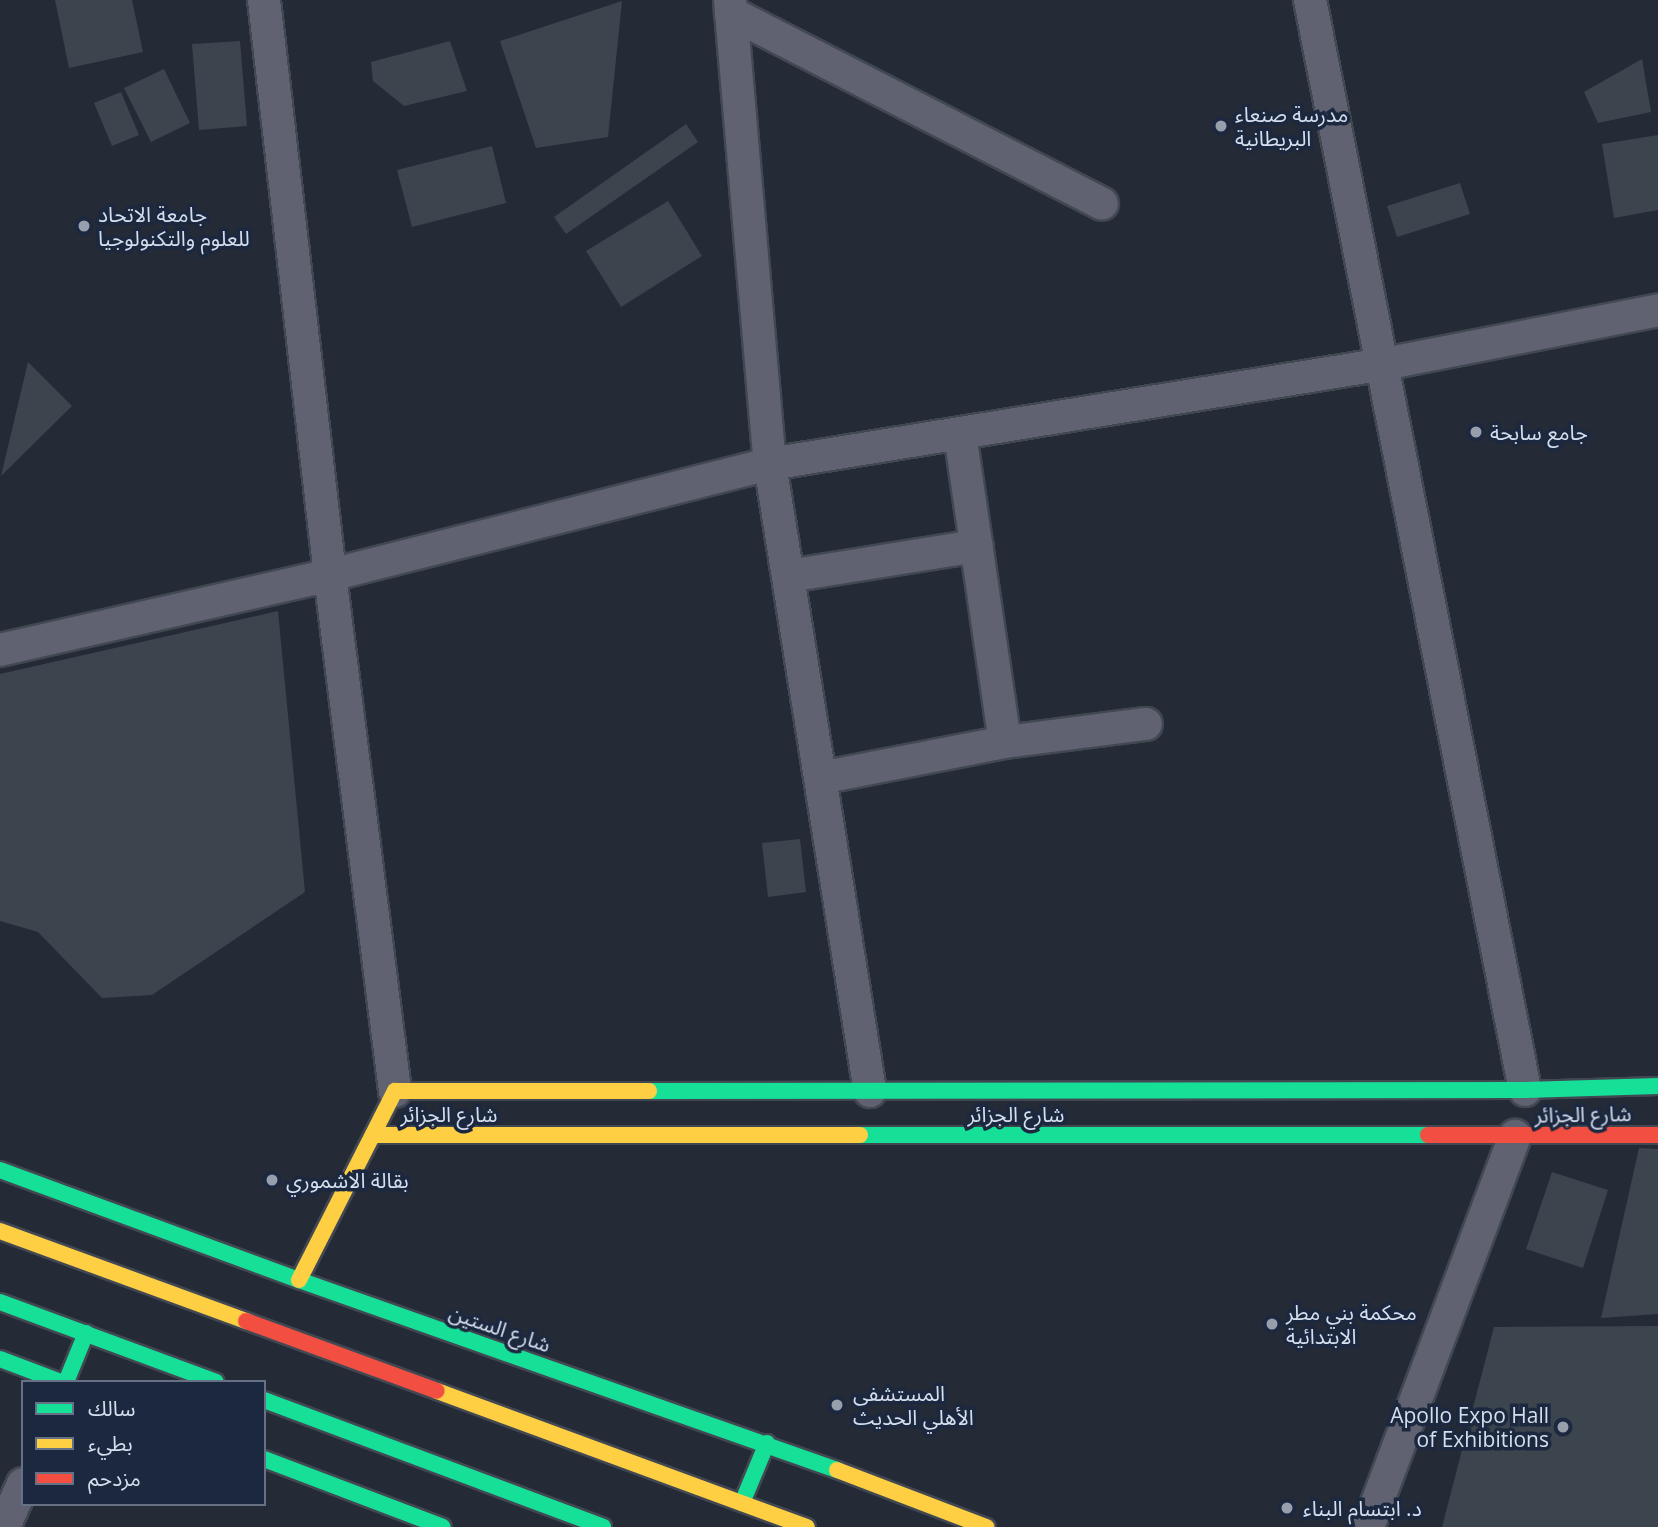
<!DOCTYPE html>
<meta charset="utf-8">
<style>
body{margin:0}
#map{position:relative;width:1658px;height:1527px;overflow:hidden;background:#242b37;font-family:"Open Sans","Noto Sans Arabic",sans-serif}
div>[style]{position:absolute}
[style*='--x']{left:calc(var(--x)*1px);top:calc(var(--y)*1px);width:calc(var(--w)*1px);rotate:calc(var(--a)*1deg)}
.building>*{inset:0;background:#3c444e}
.roads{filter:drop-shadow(2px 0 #424852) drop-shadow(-2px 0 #424852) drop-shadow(0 2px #424852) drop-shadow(0 -2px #424852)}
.street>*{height:32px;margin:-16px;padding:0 16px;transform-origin:16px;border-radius:16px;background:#606272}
.fast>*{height:16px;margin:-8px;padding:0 8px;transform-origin:8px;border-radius:8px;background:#16e098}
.slow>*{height:16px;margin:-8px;padding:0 8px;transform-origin:8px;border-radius:8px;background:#ffcf43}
.jam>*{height:16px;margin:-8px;padding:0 8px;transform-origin:8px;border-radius:8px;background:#f24e42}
.dots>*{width:19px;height:19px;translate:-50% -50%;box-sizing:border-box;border:4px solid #1c283f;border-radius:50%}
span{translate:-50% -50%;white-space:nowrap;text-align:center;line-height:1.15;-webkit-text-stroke:7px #1c283f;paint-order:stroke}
.poi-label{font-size:21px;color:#d5deed}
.left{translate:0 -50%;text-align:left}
.right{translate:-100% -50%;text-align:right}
.street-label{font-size:21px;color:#d5deed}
.legend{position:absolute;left:21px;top:1380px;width:245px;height:126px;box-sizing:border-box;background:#1c283f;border:2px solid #667185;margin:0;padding:9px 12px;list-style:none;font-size:21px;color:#d5deed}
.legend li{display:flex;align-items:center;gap:14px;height:35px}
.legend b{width:35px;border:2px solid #667185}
</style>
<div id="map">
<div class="building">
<i style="clip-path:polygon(55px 0,132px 0,143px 52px,69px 68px)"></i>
<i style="clip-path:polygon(622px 1px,608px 137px,536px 148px,500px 41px)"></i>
<i style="clip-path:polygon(240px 41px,247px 126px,199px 130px,192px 44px)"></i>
<i style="clip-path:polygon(450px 41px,467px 91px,404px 106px,373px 81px,371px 62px)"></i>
<i style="clip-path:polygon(1642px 59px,1651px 112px,1598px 123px,1584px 92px)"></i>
<i style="clip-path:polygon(164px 69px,190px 123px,151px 142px,124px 88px)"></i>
<i style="clip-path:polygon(121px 92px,139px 135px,112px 146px,94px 103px)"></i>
<i style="clip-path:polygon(686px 124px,698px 142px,566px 234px,554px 217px)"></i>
<i style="clip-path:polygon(1658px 135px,1658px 210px,1614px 218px,1602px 144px)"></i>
<i style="clip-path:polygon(492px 146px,506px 203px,412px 227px,397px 170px)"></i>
<i style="clip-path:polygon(1460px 183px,1470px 214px,1397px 237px,1387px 206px)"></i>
<i style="clip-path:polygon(668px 201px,702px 256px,621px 307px,586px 251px)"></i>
<i style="clip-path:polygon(28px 362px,72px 406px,1px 476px)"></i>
<i style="clip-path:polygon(278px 611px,305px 892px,152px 995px,102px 998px,38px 932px,0 921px,0 674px)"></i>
<i style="clip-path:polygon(800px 839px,806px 892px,768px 897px,762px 843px)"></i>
<i style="clip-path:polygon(1639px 1148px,1658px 1149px,1658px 1314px,1601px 1318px)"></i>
<i style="clip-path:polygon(1552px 1172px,1608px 1190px,1583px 1268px,1526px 1249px)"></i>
<i style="clip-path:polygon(1658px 1326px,1658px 1527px,1442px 1527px,1494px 1327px)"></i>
</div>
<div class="roads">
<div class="street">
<i style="--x:264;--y:0;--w:579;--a:83.45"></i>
<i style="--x:330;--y:575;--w:520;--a:82.82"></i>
<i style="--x:730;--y:0;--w:466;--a:85.1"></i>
<i style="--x:770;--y:464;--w:635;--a:80.94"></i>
<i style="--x:1310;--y:0;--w:1111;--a:78.84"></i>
<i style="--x:731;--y:13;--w:417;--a:27.2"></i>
<i style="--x:960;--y:434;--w:311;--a:81.7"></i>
<i style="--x:789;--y:576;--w:190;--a:-9.1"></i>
<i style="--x:0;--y:650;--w:338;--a:-12.8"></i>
<i style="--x:330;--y:575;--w:454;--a:-14.2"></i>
<i style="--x:770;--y:464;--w:622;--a:-9.25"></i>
<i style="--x:1384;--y:364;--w:279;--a:-11.1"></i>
<i style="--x:820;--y:778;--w:188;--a:-11"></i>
<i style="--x:1005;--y:742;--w:142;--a:-7.3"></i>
<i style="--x:4;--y:1527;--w:47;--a:-66.2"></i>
<i style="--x:1368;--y:1527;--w:418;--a:-69.4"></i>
</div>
<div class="fast">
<i style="--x:649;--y:1091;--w:876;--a:-0.07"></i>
<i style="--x:1525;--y:1090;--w:133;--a:-1.7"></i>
<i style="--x:860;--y:1135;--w:568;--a:0"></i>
<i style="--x:0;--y:1170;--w:319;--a:20.2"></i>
<i style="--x:299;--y:1280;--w:571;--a:19.45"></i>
<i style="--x:0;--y:1302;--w:230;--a:20.3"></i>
<i style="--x:0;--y:1359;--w:65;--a:20.7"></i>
<i style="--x:66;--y:1382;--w:53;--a:-67.8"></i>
<i style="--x:264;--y:1400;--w:362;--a:20.5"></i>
<i style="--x:264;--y:1459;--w:191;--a:20.8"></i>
<i style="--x:742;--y:1503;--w:65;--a:-67.4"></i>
</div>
<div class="slow">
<i style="--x:375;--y:1135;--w:485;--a:0"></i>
<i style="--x:0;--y:1231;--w:262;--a:20.1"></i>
<i style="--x:299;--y:1280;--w:212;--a:-63.1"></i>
<i style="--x:395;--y:1091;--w:254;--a:0"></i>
<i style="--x:437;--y:1391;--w:394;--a:20.2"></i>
<i style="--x:837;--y:1470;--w:160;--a:20.9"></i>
</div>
<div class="jam">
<i style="--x:1428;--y:1135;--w:230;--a:0"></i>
<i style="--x:246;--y:1321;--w:203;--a:20.1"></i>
</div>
</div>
<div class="dots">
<i style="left:1221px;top:126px;background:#979fad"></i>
<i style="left:84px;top:226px;background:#979fad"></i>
<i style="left:1476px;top:432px;background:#979fad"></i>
<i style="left:272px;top:1180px;background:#979fad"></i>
<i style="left:1272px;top:1324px;background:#979fad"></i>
<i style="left:837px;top:1405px;background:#979fad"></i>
<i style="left:1563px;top:1427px;background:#979fad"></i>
<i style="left:1287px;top:1508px;background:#979fad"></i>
</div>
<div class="poi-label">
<span class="left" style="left:1235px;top:126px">مدرسة صنعاء<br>البريطانية</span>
<span class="left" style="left:98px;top:226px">جامعة الاتحاد<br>للعلوم والتكنولوجيا</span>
<span class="left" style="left:1490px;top:432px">جامع سابحة</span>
<span class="left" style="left:286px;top:1180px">بقالة الاشموري</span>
<span class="left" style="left:1286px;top:1324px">محكمة بني مطر<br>الابتدائية</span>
<span class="left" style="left:853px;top:1405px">المستشفى<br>الأهلي الحديث</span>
<span class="right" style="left:1549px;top:1427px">Apollo Expo Hall<br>of Exhibitions</span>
<span class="left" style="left:1303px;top:1508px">د. ابتسام البناء</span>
</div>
<div class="street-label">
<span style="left:449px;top:1114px">شارع الجزائر</span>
<span style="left:1016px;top:1114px">شارع الجزائر</span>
<span style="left:1583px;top:1114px;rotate:-1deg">شارع الجزائر</span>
<span style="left:500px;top:1328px;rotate:19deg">شارع الستين</span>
</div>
<ul class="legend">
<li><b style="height:9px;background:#16e098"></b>سالك</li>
<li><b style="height:9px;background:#ffcf43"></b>بطيء</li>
<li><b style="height:9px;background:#f24e42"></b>مزدحم</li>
</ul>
</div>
